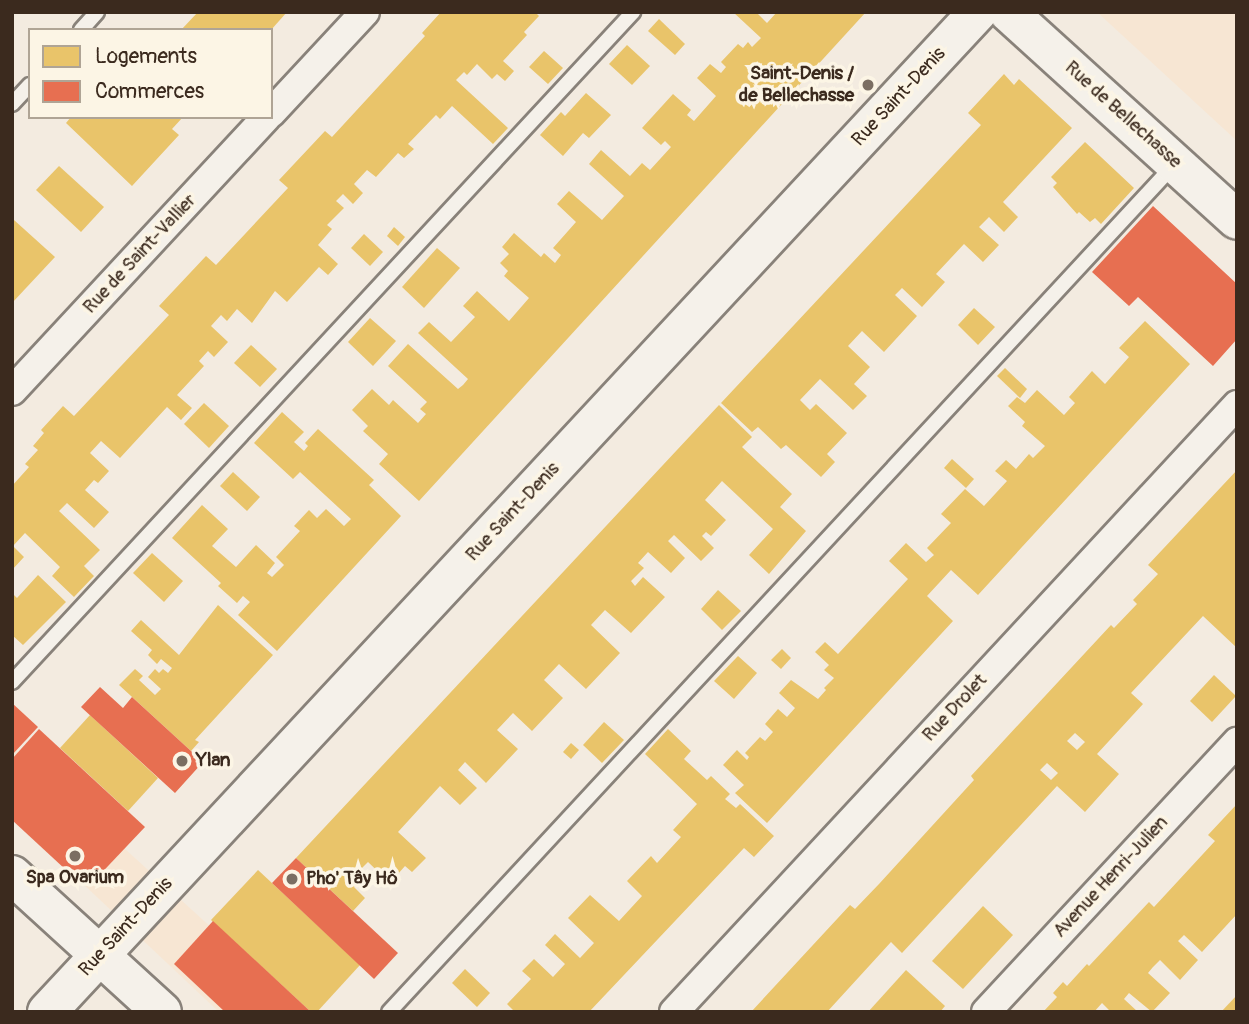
<!DOCTYPE html>
<meta charset="utf-8">
<style>
body{margin:0}
#map{position:relative;width:1249px;height:1024px;overflow:hidden;background:#f3ebe0;font-family:Pangolin,sans-serif}
div>[style]{position:absolute}
[style*='--x']{left:calc(var(--x)*1px);top:calc(var(--y)*1px);width:calc(var(--w)*1px);rotate:calc(var(--a)*1deg)}
.built>*{inset:0;background:#f7e6d3}
.homes>*{inset:0;background:#e9c46a}
.shops>*{inset:0;background:#e76f51}
.roads{filter:drop-shadow(2px 0 #89827a) drop-shadow(-2px 0 #89827a) drop-shadow(0 2px #89827a) drop-shadow(0 -2px #89827a)}
.lane>*{height:14px;margin:-7px;padding:0 7px;transform-origin:7px;border-radius:7px;background:#f5f1ea}
.street>*{height:28px;margin:-14px;padding:0 14px;transform-origin:14px;border-radius:14px;background:#f5f1ea}
.secondary>*{height:38px;margin:-19px;padding:0 19px;transform-origin:19px;border-radius:19px;background:#f5f1ea}
.dots>*{width:19px;height:19px;translate:-50% -50%;box-sizing:border-box;border:4px solid #fcf5e5;border-radius:50%}
span{translate:-50% -50%;white-space:nowrap;text-align:center;line-height:1.15;-webkit-text-stroke:7px #fcf5e5;paint-order:stroke}
.poi-label{font-size:19px;color:#3b2a1e;font-weight:700}
.right{translate:-100% -50%;text-align:right}
.left{translate:0 -50%;text-align:left}
.street-label{font-size:19px;color:#3b2a1e}
.frame{position:absolute;inset:0;border:14px solid #3b2a1e;pointer-events:none}
.legend{position:absolute;left:28px;top:28px;width:245px;height:91px;box-sizing:border-box;background:#fcf5e5;border:2px solid #afa495;margin:0;padding:9px 12px;list-style:none;font-size:21px;color:#3b2a1e}
.legend li{display:flex;align-items:center;gap:14px;height:35px}
.legend b{width:35px;border:2px solid #afa495}
</style>
<div id="map">
<div class="built">
<i style="clip-path:polygon(1097px 12px,1237px 12px,1237px 141px)"></i>
<i style="clip-path:polygon(12px 746px,304px 1012px,219px 1012px,12px 817px)"></i>
</div>
<div class="homes">
<i style="clip-path:polygon(198px 12px,287px 12px,271px 30px,181px 30px)"></i>
<i style="clip-path:polygon(441px 12px,535px 12px,539px 16px,524px 32px,527px 35px,503px 61px,514px 71px,505px 81px,497px 74px,492px 79px,477px 64px,467px 75px,464px 72px,456px 80px,508px 128px,493px 144px,452px 106px,440px 119px,436px 115px,408px 144px,414px 149px,404px 158px,398px 153px,376px 177px,367px 170px,354px 184px,363px 193px,353px 204px,343px 194px,336px 201px,344px 208px,327px 225px,332px 229px,318px 245px,338px 264px,328px 275px,319px 267px,287px 302px,275px 291px,252px 323px,237px 309px,227px 321px,221px 315px,211px 326px,228px 342px,214px 357px,208px 351px,199px 361px,204px 366px,177px 395px,192px 408px,181px 420px,167px 407px,120px 458px,101px 441px,90px 453px,109px 471px,98px 483px,94px 480px,85px 490px,109px 512px,94px 528px,67px 503px,59px 511px,100px 550px,84px 566px,94px 576px,74px 597px,52px 576px,60px 567px,25px 533px,13px 546px,24px 557px,12px 570px,12px 486px,29px 467px,25px 464px,38px 450px,33px 446px,44px 433px,41px 430px,63px 406px,74px 416px,169px 315px,159px 306px,206px 256px,216px 265px,288px 188px,279px 180px,325px 131px,332px 137px,425px 36px,422px 33px)"></i>
<i style="clip-path:polygon(733px 12px,756px 12px,767px 23px,777px 12px,866px 12px,419px 501px,379px 464px,388px 454px,363px 431px,368px 426px,352px 410px,372px 389px,389px 405px,393px 400px,418px 423px,426px 414px,420px 409px,427px 402px,388px 366px,408px 344px,458px 389px,463px 385px,468px 379px,418px 333px,429px 322px,451px 342px,475px 317px,463px 306px,477px 291px,509px 321px,529px 298px,504px 276px,508px 271px,500px 263px,509px 254px,502px 247px,514px 233px,541px 257px,544px 253px,555px 263px,561px 255px,553px 248px,576px 222px,557px 204px,569px 191px,602px 220px,624px 196px,589px 164px,601px 150px,630px 176px,642px 163px,650px 170px,671px 147px,665px 141px,661px 145px,642px 128px,673px 94px,691px 110px,687px 115px,694px 121px,716px 96px,697px 78px,710px 64px,721px 73px,726px 67px,721px 62px,738px 44px,743px 48px,748px 42px,752px 47px,761px 38px)"></i>
<i style="clip-path:polygon(659px 19px,685px 44px,675px 55px,648px 31px)"></i>
<i style="clip-path:polygon(627px 45px,650px 66px,632px 85px,609px 64px)"></i>
<i style="clip-path:polygon(544px 51px,563px 68px,548px 84px,529px 67px)"></i>
<i style="clip-path:polygon(1004px 74px,1014px 85px,1019px 79px,1072px 128px,1003px 202px,1018px 217px,1004px 232px,989px 217px,979px 227px,999px 245px,983px 262px,964px 244px,936px 274px,945px 282px,922px 307px,902px 288px,895px 295px,917px 316px,884px 352px,862px 331px,848px 346px,870px 367px,854px 384px,867px 396px,853px 410px,820px 379px,800px 400px,810px 410px,816px 404px,847px 433px,827px 454px,835px 462px,821px 477px,786px 445px,781px 449px,758px 427px,752px 432px,721px 403px,981px 125px,968px 113px)"></i>
<i style="clip-path:polygon(586px 93px,611px 115px,589px 138px,583px 133px,563px 156px,540px 135px,561px 112px,565px 116px)"></i>
<i style="clip-path:polygon(71px 117px,183px 117px,172px 129px,179px 135px,132px 186px,66px 123px)"></i>
<i style="clip-path:polygon(1085px 142px,1134px 188px,1101px 224px,1095px 218px,1090px 222px,1079px 212px,1077px 214px,1053px 187px,1057px 183px,1051px 177px)"></i>
<i style="clip-path:polygon(59px 166px,104px 207px,81px 232px,36px 190px)"></i>
<i style="clip-path:polygon(14px 220px,55px 257px,12px 303px,12px 222px)"></i>
<i style="clip-path:polygon(394px 227px,405px 237px,398px 246px,387px 236px)"></i>
<i style="clip-path:polygon(364px 234px,383px 252px,370px 266px,351px 248px)"></i>
<i style="clip-path:polygon(437px 248px,460px 268px,424px 308px,402px 287px)"></i>
<i style="clip-path:polygon(974px 308px,995px 327px,978px 345px,958px 325px)"></i>
<i style="clip-path:polygon(370px 318px,396px 341px,373px 366px,348px 342px)"></i>
<i style="clip-path:polygon(1145px 321px,1190px 364px,978px 595px,951px 570px,927px 596px,953px 621px,767px 823px,735px 793px,744px 785px,723px 765px,737px 750px,747px 760px,749px 757px,745px 753px,760px 737px,765px 741px,773px 732px,765px 724px,778px 709px,787px 717px,795px 708px,779px 693px,791px 680px,818px 699px,826px 690px,824px 688px,834px 678px,824px 670px,829px 665px,815px 652px,825px 642px,838px 654px,908px 579px,889px 561px,906px 543px,926px 562px,934px 555px,927px 548px,951px 523px,941px 514px,965px 489px,984px 506px,1007px 481px,995px 471px,1006px 460px,1016px 469px,1029px 454px,1033px 458px,1045px 446px,1022px 426px,1025px 422px,1008px 406px,1017px 397px,1025px 403px,1037px 390px,1064px 415px,1075px 403px,1069px 397px,1092px 371px,1105px 384px,1129px 357px,1119px 348px)"></i>
<i style="clip-path:polygon(251px 345px,277px 369px,260px 387px,234px 363px)"></i>
<i style="clip-path:polygon(1005px 368px,1027px 389px,1020px 398px,997px 376px)"></i>
<i style="clip-path:polygon(204px 403px,229px 426px,209px 448px,184px 424px)"></i>
<i style="clip-path:polygon(719px 405px,752px 437px,742px 447px,792px 494px,780px 507px,806px 531px,769px 574px,749px 555px,773px 529px,722px 481px,705px 500px,726px 520px,711px 536px,706px 532px,702px 536px,714px 548px,701px 561px,674px 535px,668px 541px,685px 558px,671px 573px,648px 552px,638px 563px,644px 568px,631px 581px,635px 586px,643px 577px,665px 597px,631px 633px,605px 610px,591px 625px,620px 653px,586px 689px,559px 664px,544px 680px,563px 698px,532px 731px,513px 713px,497px 730px,518px 749px,486px 783px,465px 762px,458px 770px,477px 788px,460px 805px,440px 786px,398px 832px,426px 858px,412px 872px,405px 866px,390px 883px,368px 862px,360px 870px,365px 875px,354px 887px,365px 898px,353px 911px,296px 858px)"></i>
<i style="clip-path:polygon(282px 412px,304px 432px,294px 442px,304px 451px,308px 446px,305px 443px,318px 429px,374px 480px,369px 485px,401px 516px,277px 651px,238px 615px,250px 602px,243px 596px,237px 603px,218px 586px,221px 583px,172px 538px,202px 505px,228px 529px,212px 546px,236px 567px,256px 545px,275px 563px,267px 573px,272px 577px,284px 565px,276px 557px,300px 531px,294px 526px,309px 510px,317px 518px,326px 509px,344px 526px,351px 519px,300px 472px,293px 479px,254px 443px)"></i>
<i style="clip-path:polygon(952px 459px,974px 479px,966px 488px,944px 468px)"></i>
<i style="clip-path:polygon(evenodd,1237px 470px,1237px 648px,1203px 616px,1131px 693px,1143px 704px,1097px 754px,1119px 774px,1085px 812px,1057px 786px,902px 953px,891px 942px,827px 1012px,751px 1012px,850px 905px,855px 909px,879px 884px,974px 780px,971px 776px,1006px 738px,1111px 625px,1114px 628px,1137px 604px,1133px 600px,1158px 574px,1148px 565px,1237px 470px,1075px 733px,1085px 742px,1077px 750px,1067px 741px,1075px 733px,1237px 470px,1047px 763px,1058px 773px,1051px 780px,1040px 770px,1047px 763px)"></i>
<i style="clip-path:polygon(233px 472px,260px 497px,247px 511px,220px 486px)"></i>
<i style="clip-path:polygon(152px 553px,183px 581px,164px 602px,133px 573px)"></i>
<i style="clip-path:polygon(38px 575px,66px 602px,23px 645px,12px 635px,12px 593px,17px 598px)"></i>
<i style="clip-path:polygon(718px 590px,741px 611px,722px 630px,701px 609px)"></i>
<i style="clip-path:polygon(218px 605px,273px 655px,195px 740px,199px 742px,191px 751px,119px 685px,135px 669px,143px 676px,139px 680px,155px 695px,161px 689px,148px 677px,155px 669px,159px 673px,163px 669px,168px 673px,172px 668px,161px 659px,157px 664px,148px 655px,152px 650px,131px 631px,141px 620px,179px 655px)"></i>
<i style="clip-path:polygon(782px 649px,791px 658px,781px 669px,771px 660px)"></i>
<i style="clip-path:polygon(738px 656px,757px 673px,734px 699px,714px 681px)"></i>
<i style="clip-path:polygon(1214px 675px,1236px 696px,1212px 722px,1190px 701px)"></i>
<i style="clip-path:polygon(90px 715px,158px 778px,128px 811px,60px 748px)"></i>
<i style="clip-path:polygon(604px 722px,624px 740px,602px 763px,583px 745px)"></i>
<i style="clip-path:polygon(668px 729px,691px 751px,684px 759px,707px 780px,711px 776px,730px 794px,725px 799px,736px 808px,740px 804px,774px 836px,754px 857px,744px 848px,589px 1012px,515px 1012px,507px 1004px,531px 979px,522px 971px,534px 959px,553px 977px,565px 964px,545px 945px,555px 934px,580px 958px,594px 943px,568px 918px,590px 895px,619px 921px,642px 896px,627px 881px,651px 856px,657px 863px,681px 837px,673px 830px,697px 804px,645px 754px)"></i>
<i style="clip-path:polygon(571px 743px,579px 750px,571px 759px,563px 752px)"></i>
<i style="clip-path:polygon(1237px 804px,1237px 914px,1202px 952px,1184px 935px,1178px 941px,1198px 960px,1180px 980px,1160px 960px,1153px 967px,1148px 973px,1170px 993px,1152px 1012px,1129px 993px,1124px 999px,1138px 1012px,1111px 1012px,1102px 1003px,1094px 1012px,1043px 1012px,1057px 997px,1053px 993px,1063px 982px,1067px 986px,1087px 964px,1089px 966px,1149px 902px,1154px 907px,1215px 841px,1208px 835px)"></i>
<i style="clip-path:polygon(258px 870px,360px 965px,317px 1012px,311px 1012px,211px 920px)"></i>
<i style="clip-path:polygon(983px 906px,1013px 935px,963px 989px,932px 961px)"></i>
<i style="clip-path:polygon(465px 969px,490px 993px,477px 1007px,452px 983px)"></i>
<i style="clip-path:polygon(906px 970px,945px 1006px,940px 1012px,868px 1012px)"></i>
<i style="clip-path:polygon(1237px 995px,1237px 1012px,1221px 1012px)"></i>
</div>
<div class="shops">
<i style="clip-path:polygon(1153px 206px,1237px 284px,1237px 339px,1213px 366px,1138px 297px,1129px 306px,1092px 272px)"></i>
<i style="clip-path:polygon(100px 687px,123px 708px,132px 697px,203px 762px,175px 793px,81px 707px)"></i>
<i style="clip-path:polygon(12px 703px,38px 727px,12px 755px)"></i>
<i style="clip-path:polygon(39px 729px,145px 827px,91px 884px,79px 882px,12px 820px,12px 759px)"></i>
<i style="clip-path:polygon(296px 858px,398px 953px,374px 979px,272px 883px)"></i>
<i style="clip-path:polygon(213px 921px,311px 1012px,225px 1012px,174px 964px)"></i>
</div>
<div class="roads">
<div class="lane">
<i style="--x:81;--y:30;--w:24;--a:-48"></i>
<i style="--x:12;--y:104;--w:26;--a:-47"></i>
<i style="--x:12;--y:682;--w:914;--a:-47.17"></i>
<i style="--x:389;--y:1012;--w:1153;--a:-47.18"></i>
</div>
<div class="street">
<i style="--x:271;--y:113;--w:138;--a:-47.1"></i>
<i style="--x:12;--y:391;--w:374;--a:-47.1"></i>
<i style="--x:674;--y:1012;--w:828;--a:-47.15"></i>
<i style="--x:986;--y:1012;--w:369;--a:-47.1"></i>
</div>
<div class="secondary">
<i style="--x:1008;--y:12;--w:309;--a:42.2"></i>
<i style="--x:12;--y:875;--w:203;--a:42.4"></i>
<i style="--x:47;--y:1012;--w:1366;--a:-47.05"></i>
</div>
</div>
<div class="dots">
<i style="left:868px;top:85px;background:#7b6e62"></i>
<i style="left:182px;top:761px;background:#7b6e62"></i>
<i style="left:75px;top:856px;background:#7b6e62"></i>
<i style="left:292px;top:879px;background:#7b6e62"></i>
</div>
<div class="poi-label">
<span class="right" style="left:854px;top:85px">Saint-Denis /<br>de Bellechasse</span>
<span class="left" style="left:196px;top:761px">Ylan</span>
<span style="left:75px;top:878px">Spa Ovarium</span>
<span class="left" style="left:306px;top:879px">Pho' Tây Hô</span>
</div>
<div class="street-label">
<span style="left:899px;top:97px;rotate:-47deg">Rue Saint-Denis</span>
<span style="left:1123px;top:115px;rotate:42deg">Rue de Bellechasse</span>
<span style="left:140px;top:254px;rotate:-47deg">Rue de Saint-Vallier</span>
<span style="left:513px;top:512px;rotate:-47deg">Rue Saint-Denis</span>
<span style="left:955px;top:708px;rotate:-47deg">Rue Drolet</span>
<span style="left:1111px;top:877px;rotate:-47deg">Avenue Henri-Julien</span>
<span style="left:126px;top:927px;rotate:-47deg">Rue Saint-Denis</span>
</div>
<div class="frame"></div>
<ul class="legend">
<li><b style="height:19px;background:#e9c46a"></b>Logements</li>
<li><b style="height:19px;background:#e76f51"></b>Commerces</li>
</ul>
</div>
